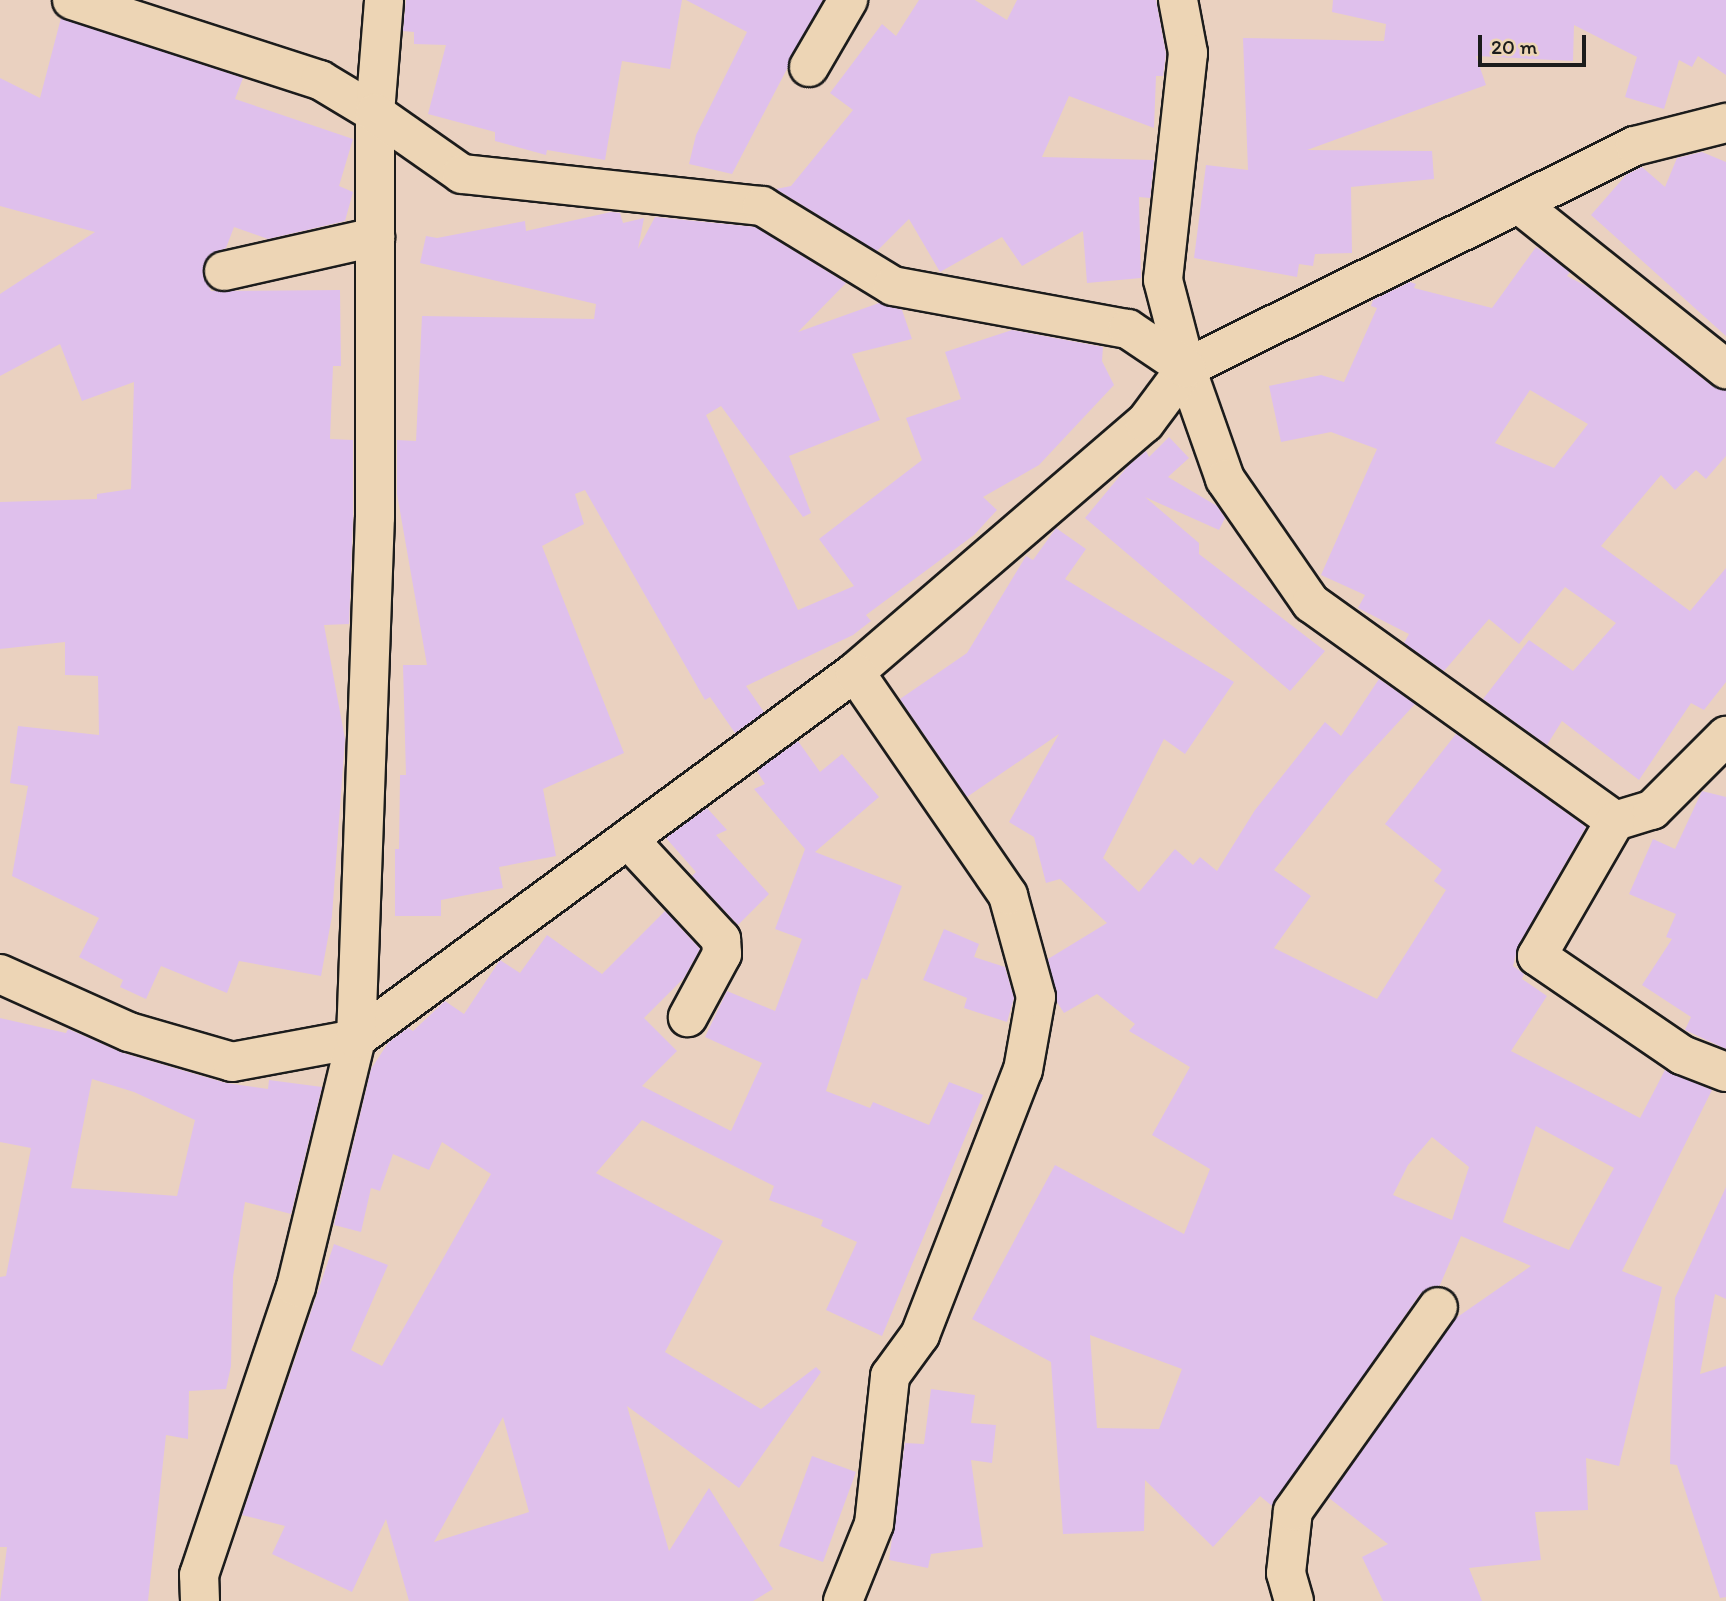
<!DOCTYPE html>
<style>
body{margin:0}
#map{position:relative;width:1726px;height:1601px;overflow:hidden;background:#ead1c0;font-family:Itim,sans-serif}
div>[style]{position:absolute}
[style*='--x']{left:calc(var(--x)*1px);top:calc(var(--y)*1px);width:calc(var(--w)*1px);rotate:calc(var(--a)*1deg)}
.building>*{inset:0;background:#dfc0ec}
.roads{filter:drop-shadow(2px 0 #1c1c1c) drop-shadow(-2px 0 #1c1c1c) drop-shadow(0 2px #1c1c1c) drop-shadow(0 -2px #1c1c1c)}
.minor>*{height:38px;margin:-19px;padding:0 19px;transform-origin:19px;border-radius:19px;background:#edd5b5}
span{translate:-50% -50%;white-space:nowrap;text-align:center;line-height:1.15;-webkit-text-stroke:7px #edd5b5;paint-order:stroke}
.scale{position:absolute;left:1478px;top:35px;width:108px;height:32px;box-sizing:border-box;border:4px solid #1c1c1c;border-top:0;padding-left:9px;font-size:21px;line-height:24px;white-space:nowrap;color:#1c1c1c;-webkit-text-stroke:5px #edd5b5;paint-order:stroke}
</style>
<div id="map">
<div class="building">
<i style="clip-path:polygon(406px 0,682px 0,670px 69px,622px 61px,605px 160px,547px 150px,546px 155px,495px 141px,495px 132px,428px 114px,446px 45px,414px 44px,414px 32px,403px 31px)"></i>
<i style="clip-path:polygon(686px 0,823px 0,732px 174px,689px 164px,696px 135px,747px 32px)"></i>
<i style="clip-path:polygon(919px 0,975px 0,1007px 20px,1017px 0,1156px 0,1166px 54px,1163px 76px,1156px 76px,1154px 128px,1069px 96px,1042px 157px,1154px 160px,1150px 198px,1139px 197px,1141px 278px,1087px 283px,1083px 231px,1022px 266px,1002px 237px,940px 272px,909px 219px,877px 251px,776px 189px,791px 186px,853px 110px,830px 93px,882px 24px,896px 36px)"></i>
<i style="clip-path:polygon(1333px 0,1726px 0,1726px 75px,1698px 56px,1692px 67px,1679px 60px,1664px 109px,1625px 97px,1637px 57px,1574px 25px,1573px 61px,1476px 56px,1486px 85px,1307px 150px,1432px 151px,1434px 179px,1351px 187px,1352px 253px,1315px 254px,1313px 266px,1299px 264px,1297px 277px,1194px 258px,1206px 165px,1248px 170px,1243px 38px,1384px 41px,1386px 24px,1332px 12px)"></i>
<i style="clip-path:polygon(61px 18px,243px 78px,235px 99px,353px 139px,339px 186px,353px 192px,345px 221px,268px 239px,234px 227px,226px 248px,209px 255px,203px 275px,211px 291px,340px 290px,341px 366px,333px 366px,330px 439px,353px 440px,353px 517px,349px 624px,324px 625px,345px 739px,332px 916px,321px 976px,239px 961px,227px 993px,161px 966px,146px 999px,120px 987px,123px 980px,79px 957px,99px 918px,12px 876px,28px 786px,10px 783px,18px 726px,99px 735px,98px 676px,65px 675px,65px 642px,0 649px,0 502px,97px 499px,97px 494px,131px 489px,134px 382px,82px 401px,60px 344px,0 376px,0 294px,95px 232px,0 206px,0 78px,40px 98px)"></i>
<i style="clip-path:polygon(1702px 152px,1726px 162px,1726px 336px,1591px 215px,1626px 175px,1642px 167px,1665px 187px,1677px 158px)"></i>
<i style="clip-path:polygon(611px 212px,620px 213px,623px 223px,644px 218px,638px 249px,655px 217px,755px 227px,846px 283px,798px 332px,879px 303px,902px 310px,912px 339px,852px 354px,880px 420px,789px 456px,811px 513px,803px 517px,721px 406px,706px 415px,798px 610px,854px 586px,819px 539px,922px 460px,906px 418px,961px 399px,945px 352px,1012px 330px,1103px 347px,1102px 361px,1114px 385px,1039px 465px,983px 497px,997px 510px,974px 535px,866px 615px,871px 621px,853px 635px,746px 686px,764px 712px,735px 733px,710px 697px,705px 700px,585px 490px,575px 494px,584px 524px,542px 546px,624px 753px,543px 789px,556px 856px,499px 867px,503px 888px,441px 900px,441px 916px,395px 916px,395px 849px,399px 849px,400px 775px,406px 775px,403px 665px,427px 665px,397px 494px,397px 440px,416px 441px,422px 316px,594px 319px,596px 304px,420px 263px,426px 236px,437px 238px,525px 221px,526px 231px)"></i>
<i style="clip-path:polygon(evenodd,1536px 247px,1570px 272px,1567px 276px,1586px 286px,1712px 386px,1726px 390px,1726px 456px,1706px 479px,1696px 470px,1675px 490px,1661px 475px,1601px 546px,1690px 611px,1726px 568px,1726px 682px,1704px 710px,1691px 703px,1639px 780px,1562px 721px,1547px 745px,1483px 699px,1529px 640px,1573px 671px,1616px 623px,1565px 587px,1519px 644px,1489px 619px,1444px 671px,1404px 643px,1409px 634px,1358px 608px,1365px 595px,1321px 575px,1377px 449px,1331px 432px,1281px 442px,1269px 386px,1321px 375px,1344px 382px,1377px 308px,1371px 306px,1373px 300px,1410px 282px,1416px 284px,1414px 288px,1492px 308px,1536px 247px,1530px 390px,1588px 424px,1554px 468px,1495px 443px,1530px 390px)"></i>
<i style="clip-path:polygon(1169px 437px,1189px 458px,1168px 477px,1217px 506px,1225px 518px,1219px 530px,1145px 497px,1199px 543px,1199px 554px,1325px 651px,1290px 691px,1085px 518px,1128px 466px,1146px 451px,1149px 457px)"></i>
<i style="clip-path:polygon(evenodd,1056px 528px,1086px 549px,1065px 579px,1234px 682px,1185px 754px,1164px 739px,1103px 858px,1139px 892px,1175px 849px,1193px 865px,1200px 857px,1217px 871px,1255px 810px,1325px 722px,1341px 736px,1379px 679px,1415px 704px,1348px 777px,1274px 870px,1311px 896px,1274px 948px,1377px 999px,1446px 890px,1434px 881px,1442px 870px,1385px 824px,1456px 734px,1586px 827px,1518px 946px,1513px 966px,1524px 974px,1522px 979px,1547px 996px,1511px 1051px,1640px 1118px,1665px 1070px,1712px 1090px,1622px 1271px,1662px 1287px,1619px 1466px,1586px 1458px,1588px 1510px,1535px 1512px,1541px 1560px,1469px 1568px,1482px 1601px,1383px 1601px,1362px 1557px,1388px 1544px,1329px 1498px,1456px 1318px,1531px 1266px,1461px 1236px,1440px 1285px,1420px 1294px,1272px 1506px,1260px 1496px,1213px 1547px,1145px 1480px,1144px 1531px,1063px 1534px,1051px 1362px,972px 1319px,1055px 1165px,1184px 1234px,1210px 1169px,1152px 1135px,1190px 1067px,1129px 1031px,1135px 1024px,1097px 994px,1064px 1013px,1057px 1002px,1048px 959px,1107px 923px,1060px 879px,1046px 883px,1034px 837px,1009px 822px,1059px 734px,967px 797px,900px 699px,967px 653px,1026px 556px,1033px 560px,1056px 528px,1536px 1126px,1614px 1168px,1569px 1250px,1503px 1222px,1536px 1126px,1056px 528px,1432px 1137px,1469px 1167px,1452px 1220px,1393px 1195px,1408px 1165px,1432px 1137px,1056px 528px,1090px 1335px,1182px 1369px,1159px 1429px,1097px 1428px,1090px 1335px)"></i>
<i style="clip-path:polygon(evenodd,798px 741px,820px 772px,842px 754px,879px 797px,815px 852px,902px 886px,867px 980px,862px 978px,826px 1091px,870px 1108px,873px 1102px,929px 1125px,949px 1082px,983px 1095px,882px 1336px,826px 1310px,857px 1242px,821px 1226px,823px 1220px,769px 1200px,774px 1186px,642px 1120px,596px 1173px,723px 1241px,665px 1352px,761px 1409px,816px 1367px,821px 1372px,739px 1488px,627px 1406px,669px 1551px,709px 1488px,773px 1589px,753px 1601px,409px 1601px,386px 1519px,352px 1592px,272px 1554px,285px 1526px,242px 1515px,334px 1244px,388px 1265px,351px 1350px,382px 1366px,491px 1174px,442px 1142px,429px 1170px,393px 1154px,380px 1191px,371px 1188px,361px 1232px,334px 1225px,371px 1069px,388px 1043px,408px 1028px,413px 1031px,445px 1001px,464px 1014px,500px 960px,520px 973px,547px 935px,602px 974px,665px 911px,700px 949px,684px 978px,644px 1018px,677px 1051px,642px 1086px,731px 1131px,762px 1063px,705px 1037px,727px 991px,775px 1011px,802px 939px,775px 929px,805px 849px,754px 789px,765px 784px,757px 771px,798px 741px,503px 1417px,529px 1512px,434px 1542px,503px 1417px)"></i>
<i style="clip-path:polygon(1702px 791px,1726px 797px,1726px 1049px,1685px 1030px,1691px 1017px,1642px 985px,1672px 939px,1666px 937px,1676px 914px,1629px 894px,1653px 839px,1675px 849px)"></i>
<i style="clip-path:polygon(707px 808px,727px 830px,716px 835px,769px 894px,738px 925px,692px 876px,696px 872px,666px 838px)"></i>
<i style="clip-path:polygon(944px 929px,979px 944px,974px 957px,1005px 967px,1014px 998px,1007px 1022px,964px 1008px,967px 998px,923px 980px)"></i>
<i style="clip-path:polygon(evenodd,0 1018px,66px 1033px,68px 1029px,123px 1053px,226px 1083px,268px 1089px,269px 1080px,322px 1087px,291px 1214px,245px 1202px,233px 1277px,231px 1366px,226px 1389px,189px 1391px,188px 1439px,166px 1435px,148px 1601px,0 1601px,7px 1547px,0 1547px,0 1277px,6px 1276px,31px 1148px,0 1142px,0 1018px,92px 1079px,134px 1092px,195px 1120px,177px 1196px,71px 1188px,92px 1079px)"></i>
<i style="clip-path:polygon(1726px 1187px,1726px 1299px,1715px 1294px,1700px 1374px,1726px 1366px,1726px 1597px,1720px 1598px,1677px 1465px,1670px 1464px,1675px 1298px)"></i>
<i style="clip-path:polygon(931px 1389px,975px 1395px,971px 1423px,996px 1425px,992px 1463px,971px 1460px,983px 1547px,931px 1554px,928px 1568px,889px 1560px,905px 1443px,924px 1444px)"></i>
<i style="clip-path:polygon(812px 1456px,856px 1472px,823px 1562px,779px 1546px)"></i>
</div>
<div class="roads">
<div class="minor">
<i style="--x:72;--y:0;--w:261;--a:17.9"></i>
<i style="--x:320;--y:80;--w:64;--a:31"></i>
<i style="--x:375;--y:113;--w:113;--a:-85.4"></i>
<i style="--x:1178;--y:0;--w:54;--a:79.3"></i>
<i style="--x:1188;--y:53;--w:228;--a:96.3"></i>
<i style="--x:1163;--y:280;--w:91;--a:75.4"></i>
<i style="--x:1186;--y:368;--w:118;--a:70.6"></i>
<i style="--x:1225;--y:479;--w:151;--a:55.3"></i>
<i style="--x:1311;--y:603;--w:374;--a:35.6"></i>
<i style="--x:1615;--y:821;--w:39;--a:-17"></i>
<i style="--x:1652;--y:810;--w:105;--a:-45"></i>
<i style="--x:809;--y:67;--w:78;--a:-59.8"></i>
<i style="--x:1519;--y:204;--w:265;--a:38.6"></i>
<i style="--x:224;--y:271;--w:155;--a:-12.7"></i>
<i style="--x:1615;--y:821;--w:156;--a:120"></i>
<i style="--x:1537;--y:956;--w:176;--a:34.3"></i>
<i style="--x:1682;--y:1055;--w:47;--a:21.1"></i>
<i style="--x:628;--y:839;--w:137;--a:47.1"></i>
<i style="--x:721;--y:939;--w:15;--a:86"></i>
<i style="--x:722;--y:954;--w:72;--a:118.4"></i>
<i style="--x:0;--y:974;--w:141;--a:24.2"></i>
<i style="--x:129;--y:1032;--w:107;--a:16.2"></i>
<i style="--x:232;--y:1062;--w:126;--a:-10.5"></i>
<i style="--x:356;--y:1039;--w:619;--a:-36.33"></i>
<i style="--x:855;--y:672;--w:382;--a:-40.7"></i>
<i style="--x:1145;--y:423;--w:69;--a:-53.3"></i>
<i style="--x:1186;--y:368;--w:501;--a:-26.31"></i>
<i style="--x:1635;--y:146;--w:94;--a:-14.2"></i>
<i style="--x:200;--y:1601;--w:26;--a:-92"></i>
<i style="--x:199;--y:1575;--w:304;--a:-71.4"></i>
<i style="--x:296;--y:1287;--w:255;--a:-76.4"></i>
<i style="--x:356;--y:1039;--w:522;--a:-87.92"></i>
<i style="--x:375;--y:517;--w:404;--a:-90"></i>
<i style="--x:375;--y:113;--w:106;--a:35"></i>
<i style="--x:462;--y:174;--w:302;--a:6.1"></i>
<i style="--x:762;--y:206;--w:153;--a:31.4"></i>
<i style="--x:893;--y:286;--w:239;--a:10.4"></i>
<i style="--x:1128;--y:329;--w:70;--a:33.9"></i>
<i style="--x:843;--y:1601;--w:83;--a:-68.1"></i>
<i style="--x:874;--y:1524;--w:149;--a:-83.8"></i>
<i style="--x:890;--y:1376;--w:51;--a:-53.8"></i>
<i style="--x:920;--y:1335;--w:284;--a:-68.8"></i>
<i style="--x:1023;--y:1070;--w:74;--a:-79.9"></i>
<i style="--x:1036;--y:997;--w:106;--a:-105.4"></i>
<i style="--x:1008;--y:895;--w:270;--a:-124.5"></i>
<i style="--x:1294;--y:1601;--w:29;--a:-106"></i>
<i style="--x:1286;--y:1573;--w:62;--a:-83.6"></i>
<i style="--x:1293;--y:1511;--w:250;--a:-54.6"></i>
</div>
</div>
<div class="scale">20 m</div>
</div>
